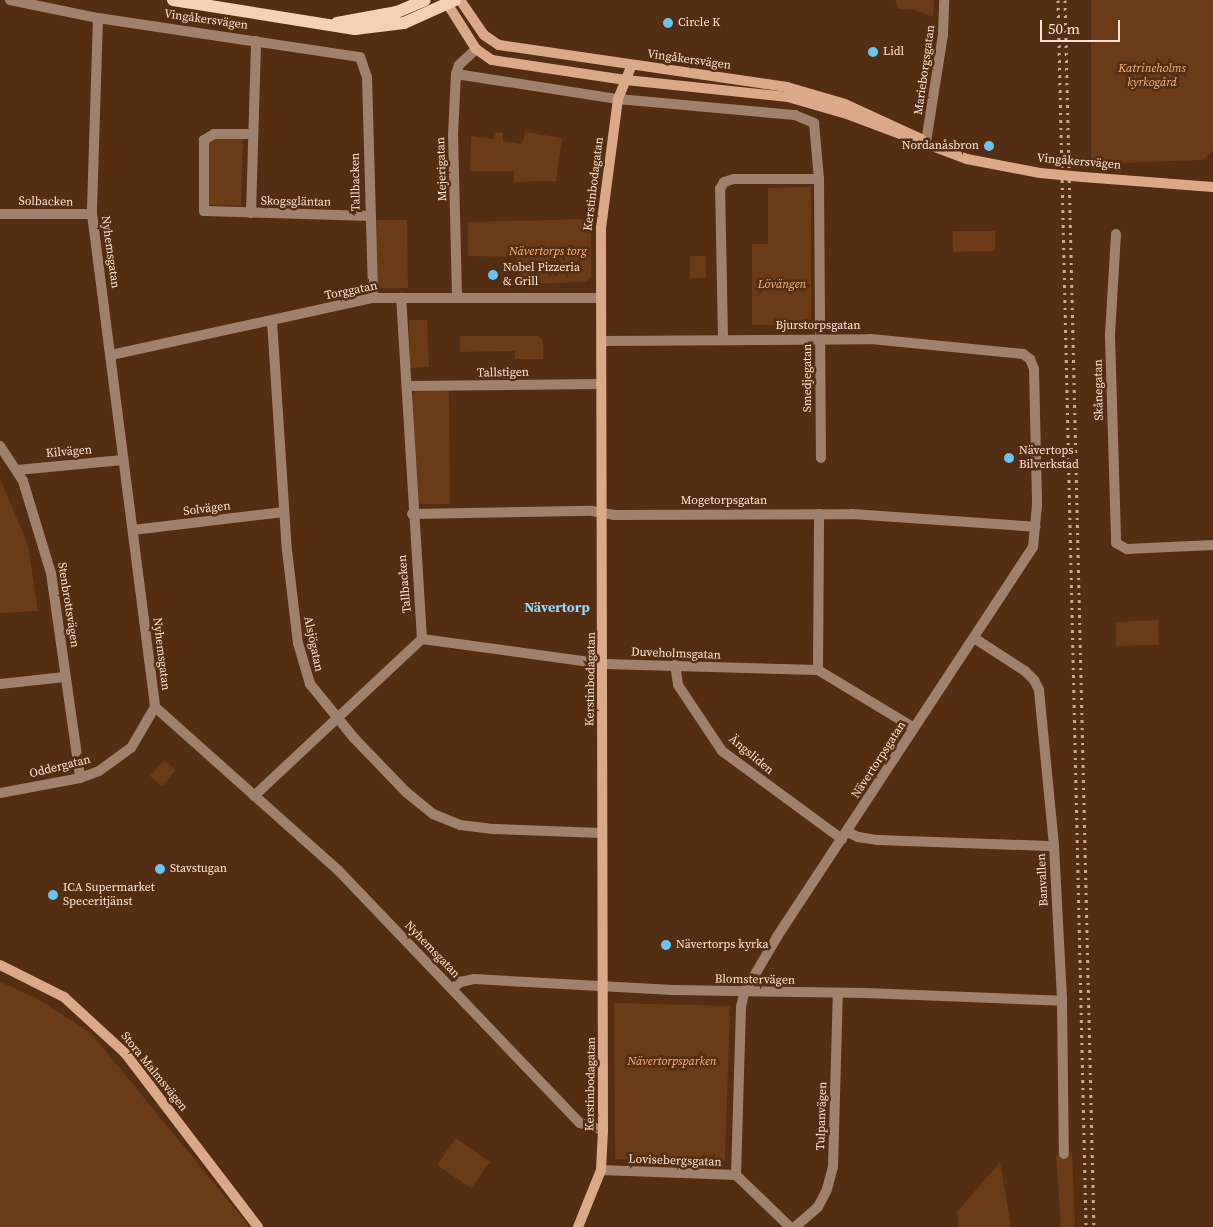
<!DOCTYPE html>
<meta charset="utf-8">
<style>
body{margin:0}
#map{position:relative;width:1213px;height:1227px;overflow:hidden;background:#532e13;font-family:"Source Serif 4",serif}
div>[style]{position:absolute}
[style*='--x']{left:calc(var(--x)*1px);top:calc(var(--y)*1px);width:calc(var(--w)*1px);rotate:calc(var(--a)*1deg)}
.green>*{inset:0;background:#6b3a16}
.street>*{height:10px;margin:-5px;padding:0 5px;transform-origin:5px;border-radius:5px;background:#a0816e}
.secondary>*{height:10px;margin:-5px;padding:0 5px;transform-origin:5px;border-radius:5px;background:#dba98a}
.primary>*{height:12px;margin:-6px;padding:0 6px;transform-origin:6px;border-radius:6px;background:#f6cfb7}
.rail>*{height:3px;margin-top:-1.5px;transform-origin:0;background:repeating-linear-gradient(90deg,#c7aa97 0 2.5px,transparent 0 7.5px)}
.secondary-bridge>*{height:10px;margin:-5px;padding:0 5px;transform-origin:5px;border-radius:5px;background:#dba98a}
.dots>*{width:14px;height:14px;translate:-50% -50%;box-sizing:border-box;border:2px solid #532e13;border-radius:50%}
span{translate:-50% -50%;white-space:nowrap;text-align:center;line-height:1.15;-webkit-text-stroke:5px #532e13;paint-order:stroke}
.street-label{font-size:12px;color:#fde4d5}
.poi-label{font-size:12px;color:#fde4d5}
.left{translate:0 -50%;text-align:left}
.right{translate:-100% -50%;text-align:right}
.park-label{font-size:12px;color:#fdb280;font-style:italic}
.neighbourhood-label{font-size:14px;color:#99d7fa;font-weight:700}
.scale{position:absolute;left:1040px;top:20px;width:80px;height:22px;box-sizing:border-box;border:2px solid #fde4d5;border-top:0;padding-left:6px;font-size:15px;line-height:18px;white-space:nowrap;color:#fde4d5;-webkit-text-stroke:4px #532e13;paint-order:stroke}
</style>
<div id="map">
<div class="green">
<i style="clip-path:polygon(895px 0,934px 0,933px 17px,915px 10px,899px 9px)"></i>
<i style="clip-path:polygon(1091px 0,1213px 0,1213px 151px,1203px 160px,1091px 164px)"></i>
<i style="clip-path:polygon(496px 132px,503px 133px,503px 141px,522px 144px,525px 132px,562px 138px,556px 181px,514px 182px,514px 171px,470px 171px,471px 136px,494px 139px)"></i>
<i style="clip-path:polygon(207px 137px,243px 138px,241px 206px,205px 205px)"></i>
<i style="clip-path:polygon(811px 187px,811px 325px,752px 325px,752px 244px,768px 244px,768px 188px)"></i>
<i style="clip-path:polygon(591px 219px,591px 277px,586px 282px,521px 284px,517px 257px,468px 256px,468px 222px)"></i>
<i style="clip-path:polygon(373px 220px,407px 220px,408px 288px,373px 288px)"></i>
<i style="clip-path:polygon(953px 231px,995px 231px,995px 251px,953px 252px)"></i>
<i style="clip-path:polygon(690px 256px,706px 256px,706px 278px,690px 278px)"></i>
<i style="clip-path:polygon(409px 320px,427px 320px,429px 367px,410px 368px)"></i>
<i style="clip-path:polygon(460px 336px,538px 336px,543px 340px,543px 359px,515px 359px,515px 351px,460px 352px)"></i>
<i style="clip-path:polygon(415px 391px,449px 391px,450px 504px,421px 504px,415px 500px,411px 397px)"></i>
<i style="clip-path:polygon(0 478px,28px 545px,38px 611px,0 613px)"></i>
<i style="clip-path:polygon(1158px 620px,1159px 645px,1116px 646px,1116px 622px)"></i>
<i style="clip-path:polygon(164px 760px,176px 770px,162px 786px,150px 776px)"></i>
<i style="clip-path:polygon(0 982px,34px 997px,90px 1032px,250px 1227px,0 1227px)"></i>
<i style="clip-path:polygon(614px 1003px,730px 1006px,725px 1161px,615px 1159px)"></i>
<i style="clip-path:polygon(456px 1138px,490px 1162px,471px 1188px,437px 1165px)"></i>
<i style="clip-path:polygon(1072px 1152px,1075px 1227px,1061px 1227px,1056px 1155px)"></i>
<i style="clip-path:polygon(1000px 1162px,1011px 1227px,959px 1227px,957px 1212px)"></i>
</div>
<div class="street">
<i style="--x:10;--y:0;--w:90;--a:11.6"></i>
<i style="--x:98;--y:18;--w:265;--a:8.5"></i>
<i style="--x:360;--y:57;--w:21;--a:71"></i>
<i style="--x:367;--y:77;--w:221;--a:88.4"></i>
<i style="--x:98;--y:18;--w:196;--a:91.8"></i>
<i style="--x:92;--y:214;--w:497;--a:82.7"></i>
<i style="--x:155;--y:707;--w:245;--a:41.7"></i>
<i style="--x:338;--y:870;--w:350;--a:46.3"></i>
<i style="--x:580;--y:1123;--w:24;--a:17"></i>
<i style="--x:456;--y:74;--w:164;--a:8.8"></i>
<i style="--x:618;--y:99;--w:178;--a:5.2"></i>
<i style="--x:795;--y:115;--w:21;--a:23"></i>
<i style="--x:814;--y:123;--w:56;--a:84.9"></i>
<i style="--x:819;--y:179;--w:279;--a:89.6"></i>
<i style="--x:252;--y:134;--w:38;--a:180"></i>
<i style="--x:214;--y:134;--w:12;--a:149"></i>
<i style="--x:204;--y:140;--w:71;--a:90"></i>
<i style="--x:204;--y:211;--w:166;--a:1.7"></i>
<i style="--x:926;--y:142;--w:108;--a:-81"></i>
<i style="--x:943;--y:35;--w:35;--a:-88"></i>
<i style="--x:251;--y:213;--w:172;--a:-88.3"></i>
<i style="--x:0;--y:214;--w:92;--a:0"></i>
<i style="--x:1116;--y:234;--w:102;--a:93.4"></i>
<i style="--x:1110;--y:336;--w:207;--a:88.3"></i>
<i style="--x:1116;--y:543;--w:13;--a:29"></i>
<i style="--x:1127;--y:549;--w:86;--a:-2.7"></i>
<i style="--x:457;--y:296;--w:161;--a:-91.4"></i>
<i style="--x:453;--y:135;--w:61;--a:-87.2"></i>
<i style="--x:456;--y:74;--w:9;--a:-72"></i>
<i style="--x:459;--y:65;--w:23;--a:-43"></i>
<i style="--x:272;--y:321;--w:229;--a:86.3"></i>
<i style="--x:287;--y:550;--w:94;--a:83.3"></i>
<i style="--x:298;--y:643;--w:43;--a:73.7"></i>
<i style="--x:310;--y:684;--w:70;--a:50.8"></i>
<i style="--x:354;--y:738;--w:75;--a:46.1"></i>
<i style="--x:406;--y:792;--w:35;--a:39"></i>
<i style="--x:433;--y:814;--w:29;--a:22"></i>
<i style="--x:460;--y:825;--w:35;--a:7"></i>
<i style="--x:495;--y:829;--w:105;--a:2.2"></i>
<i style="--x:723;--y:339;--w:150;--a:-91.1"></i>
<i style="--x:720;--y:189;--w:8;--a:-60"></i>
<i style="--x:724;--y:182;--w:10;--a:-17"></i>
<i style="--x:734;--y:179;--w:85;--a:0"></i>
<i style="--x:603;--y:341;--w:268;--a:-0.4"></i>
<i style="--x:871;--y:339;--w:153;--a:5.6"></i>
<i style="--x:1023;--y:354;--w:9;--a:36"></i>
<i style="--x:1030;--y:359;--w:11;--a:68"></i>
<i style="--x:1034;--y:369;--w:136;--a:88.7"></i>
<i style="--x:1037;--y:505;--w:42;--a:95.4"></i>
<i style="--x:1033;--y:547;--w:467;--a:123.3"></i>
<i style="--x:777;--y:937;--w:65;--a:120.5"></i>
<i style="--x:744;--y:993;--w:14;--a:102"></i>
<i style="--x:741;--y:1007;--w:168;--a:91.7"></i>
<i style="--x:111;--y:355;--w:268;--a:-12.3"></i>
<i style="--x:373;--y:298;--w:228;--a:0"></i>
<i style="--x:407;--y:386;--w:193;--a:-0.6"></i>
<i style="--x:0;--y:446;--w:42;--a:56.7"></i>
<i style="--x:23;--y:481;--w:96;--a:73.1"></i>
<i style="--x:51;--y:573;--w:207;--a:81.9"></i>
<i style="--x:17;--y:470;--w:106;--a:-5.4"></i>
<i style="--x:412;--y:514;--w:180;--a:-1"></i>
<i style="--x:592;--y:511;--w:23;--a:10"></i>
<i style="--x:615;--y:515;--w:237;--a:-0.2"></i>
<i style="--x:852;--y:514;--w:184;--a:4"></i>
<i style="--x:133;--y:530;--w:152;--a:-6.8"></i>
<i style="--x:974;--y:638;--w:61;--a:32.9"></i>
<i style="--x:1025;--y:671;--w:13;--a:45"></i>
<i style="--x:1034;--y:680;--w:11;--a:63"></i>
<i style="--x:1039;--y:690;--w:157;--a:84.5"></i>
<i style="--x:1054;--y:846;--w:155;--a:87"></i>
<i style="--x:1062;--y:1001;--w:153;--a:89.3"></i>
<i style="--x:422;--y:639;--w:184;--a:7.8"></i>
<i style="--x:604;--y:664;--w:214;--a:1.6"></i>
<i style="--x:818;--y:670;--w:112;--a:31.1"></i>
<i style="--x:675;--y:665;--w:20;--a:81"></i>
<i style="--x:678;--y:685;--w:79;--a:56.3"></i>
<i style="--x:722;--y:751;--w:149;--a:36.3"></i>
<i style="--x:818;--y:670;--w:156;--a:-89.6"></i>
<i style="--x:0;--y:684;--w:65;--a:-6.1"></i>
<i style="--x:0;--y:793;--w:81;--a:-10.6"></i>
<i style="--x:80;--y:778;--w:20;--a:-20"></i>
<i style="--x:99;--y:771;--w:39;--a:-36"></i>
<i style="--x:131;--y:748;--w:48;--a:-59.7"></i>
<i style="--x:254;--y:796;--w:230;--a:-43.1"></i>
<i style="--x:422;--y:639;--w:342;--a:-93.5"></i>
<i style="--x:847;--y:832;--w:12;--a:24"></i>
<i style="--x:858;--y:837;--w:20;--a:9"></i>
<i style="--x:878;--y:840;--w:176;--a:2"></i>
<i style="--x:452;--y:989;--w:11;--a:-41"></i>
<i style="--x:460;--y:982;--w:14;--a:-12"></i>
<i style="--x:474;--y:979;--w:199;--a:3.2"></i>
<i style="--x:673;--y:990;--w:193;--a:0.9"></i>
<i style="--x:866;--y:993;--w:196;--a:2.3"></i>
<i style="--x:601;--y:1170;--w:135;--a:2.1"></i>
<i style="--x:736;--y:1175;--w:75;--a:43.9"></i>
<i style="--x:795;--y:1227;--w:30;--a:-41"></i>
<i style="--x:818;--y:1207;--w:20;--a:-63"></i>
<i style="--x:827;--y:1189;--w:23;--a:-75"></i>
<i style="--x:833;--y:1167;--w:174;--a:-88.4"></i>
</div>
<div class="secondary">
<i style="--x:445;--y:0;--w:58;--a:57.7"></i>
<i style="--x:476;--y:49;--w:19;--a:35"></i>
<i style="--x:492;--y:60;--w:135;--a:8.5"></i>
<i style="--x:626;--y:80;--w:163;--a:6"></i>
<i style="--x:788;--y:97;--w:61;--a:16.1"></i>
<i style="--x:847;--y:114;--w:128;--a:20.6"></i>
<i style="--x:967;--y:159;--w:74;--a:10.9"></i>
<i style="--x:460;--y:0;--w:42;--a:55.6"></i>
<i style="--x:484;--y:35;--w:18;--a:34"></i>
<i style="--x:499;--y:45;--w:291;--a:8.3"></i>
<i style="--x:787;--y:87;--w:60;--a:16.3"></i>
<i style="--x:845;--y:104;--w:84;--a:24.7"></i>
<i style="--x:1083;--y:177;--w:130;--a:4.4"></i>
<i style="--x:0;--y:965;--w:72;--a:26.6"></i>
<i style="--x:64;--y:997;--w:83;--a:42.6"></i>
<i style="--x:125;--y:1053;--w:219;--a:52.6"></i>
<i style="--x:578;--y:1227;--w:61;--a:-68"></i>
<i style="--x:601;--y:1170;--w:40;--a:-87.1"></i>
<i style="--x:603;--y:1130;--w:902;--a:-90.13"></i>
<i style="--x:601;--y:228;--w:130;--a:-82.5"></i>
<i style="--x:618;--y:99;--w:35;--a:-68"></i>
</div>
<div class="primary">
<i style="--x:173;--y:0;--w:184;--a:9.1"></i>
<i style="--x:355;--y:29;--w:49;--a:-7"></i>
<i style="--x:404;--y:23;--w:56;--a:-24.3"></i>
<i style="--x:337;--y:23;--w:61;--a:-10.4"></i>
<i style="--x:397;--y:12;--w:30;--a:-23"></i>
</div>
<div class="rail">
<i style="--x:1058;--y:0;--w:1227;--a:88.69"></i>
<i style="--x:1065;--y:0;--w:1227;--a:88.65"></i>
</div>
<div class="secondary-bridge">
<i style="--x:1040;--y:173;--w:43;--a:5.3"></i>
</div>
<div class="dots">
<i style="left:668px;top:23px;background:#6bc3f2"></i>
<i style="left:873px;top:52px;background:#6bc3f2"></i>
<i style="left:989px;top:146px;background:#6bc3f2"></i>
<i style="left:493px;top:275px;background:#6bc3f2"></i>
<i style="left:1009px;top:458px;background:#6bc3f2"></i>
<i style="left:160px;top:869px;background:#6bc3f2"></i>
<i style="left:53px;top:895px;background:#6bc3f2"></i>
<i style="left:666px;top:945px;background:#6bc3f2"></i>
</div>
<div class="street-label">
<span style="left:206px;top:20px;rotate:8deg">Vingåkersvägen</span>
<span style="left:689px;top:60px;rotate:8deg">Vingåkersvägen</span>
<span style="left:925px;top:70px;rotate:-82deg">Marieborgsgatan</span>
<span style="left:1079px;top:162px;rotate:5deg">Vingåkersvägen</span>
<span style="left:442px;top:169px;rotate:-92deg">Mejerigatan</span>
<span style="left:356px;top:182px;rotate:-91deg">Tallbacken</span>
<span style="left:594px;top:184px;rotate:-83deg">Kerstinbodagatan</span>
<span style="left:46px;top:202px;rotate:1deg">Solbacken</span>
<span style="left:296px;top:202px;rotate:1deg">Skogsgläntan</span>
<span style="left:110px;top:252px;rotate:82deg">Nyhemsgatan</span>
<span style="left:351px;top:291px;rotate:-11deg">Torggatan</span>
<span style="left:818px;top:326px">Bjurstorpsgatan</span>
<span style="left:503px;top:373px;rotate:-1deg">Tallstigen</span>
<span style="left:808px;top:378px;rotate:-90deg">Smedjegatan</span>
<span style="left:1099px;top:390px;rotate:-91deg">Skånegatan</span>
<span style="left:69px;top:452px;rotate:-5deg">Kilvägen</span>
<span style="left:724px;top:501px">Mogetorpsgatan</span>
<span style="left:207px;top:509px;rotate:-7deg">Solvägen</span>
<span style="left:405px;top:584px;rotate:-95deg">Tallbacken</span>
<span style="left:68px;top:605px;rotate:81deg">Stenbrottsvägen</span>
<span style="left:313px;top:644px;rotate:78deg">Alsjögatan</span>
<span style="left:161px;top:654px;rotate:83deg">Nyhemsgatan</span>
<span style="left:676px;top:654px;rotate:2deg">Duveholmsgatan</span>
<span style="left:591px;top:679px;rotate:-89deg">Kerstinbodagatan</span>
<span style="left:751px;top:755px;rotate:40deg">Ängsliden</span>
<span style="left:879px;top:760px;rotate:-57deg">Nävertorpsgatan</span>
<span style="left:60px;top:767px;rotate:-14deg">Oddergatan</span>
<span style="left:1043px;top:880px;rotate:-93deg">Banvallen</span>
<span style="left:432px;top:950px;rotate:46deg">Nyhemsgatan</span>
<span style="left:755px;top:980px;rotate:1deg">Blomstervägen</span>
<span style="left:154px;top:1072px;rotate:51deg">Stora Malmsvägen</span>
<span style="left:591px;top:1084px;rotate:-89deg">Kerstinbodagatan</span>
<span style="left:822px;top:1116px;rotate:-88deg">Tulpanvägen</span>
<span style="left:675px;top:1161px;rotate:2deg">Lovisebergsgatan</span>
</div>
<div class="poi-label">
<span class="left" style="left:678px;top:23px">Circle K</span>
<span class="left" style="left:883px;top:52px">Lidl</span>
<span class="right" style="left:979px;top:146px">Nordanåsbron</span>
<span class="left" style="left:503px;top:275px">Nobel Pizzeria<br>&amp; Grill</span>
<span class="left" style="left:1019px;top:458px">Nävertops<br>Bilverkstad</span>
<span class="left" style="left:170px;top:869px">Stavstugan</span>
<span class="left" style="left:63px;top:895px">ICA Supermarket<br>Speceritjänst</span>
<span class="left" style="left:676px;top:945px">Nävertorps kyrka</span>
</div>
<div class="park-label">
<span style="left:1152px;top:76px">Katrineholms<br>kyrkogård</span>
<span style="left:548px;top:252px">Nävertorps torg</span>
<span style="left:782px;top:285px">Lövängen</span>
<span style="left:672px;top:1062px">Nävertorpsparken</span>
</div>
<div class="neighbourhood-label">
<span style="left:557px;top:607px">Nävertorp</span>
</div>
<div class="scale">50 m</div>
</div>
